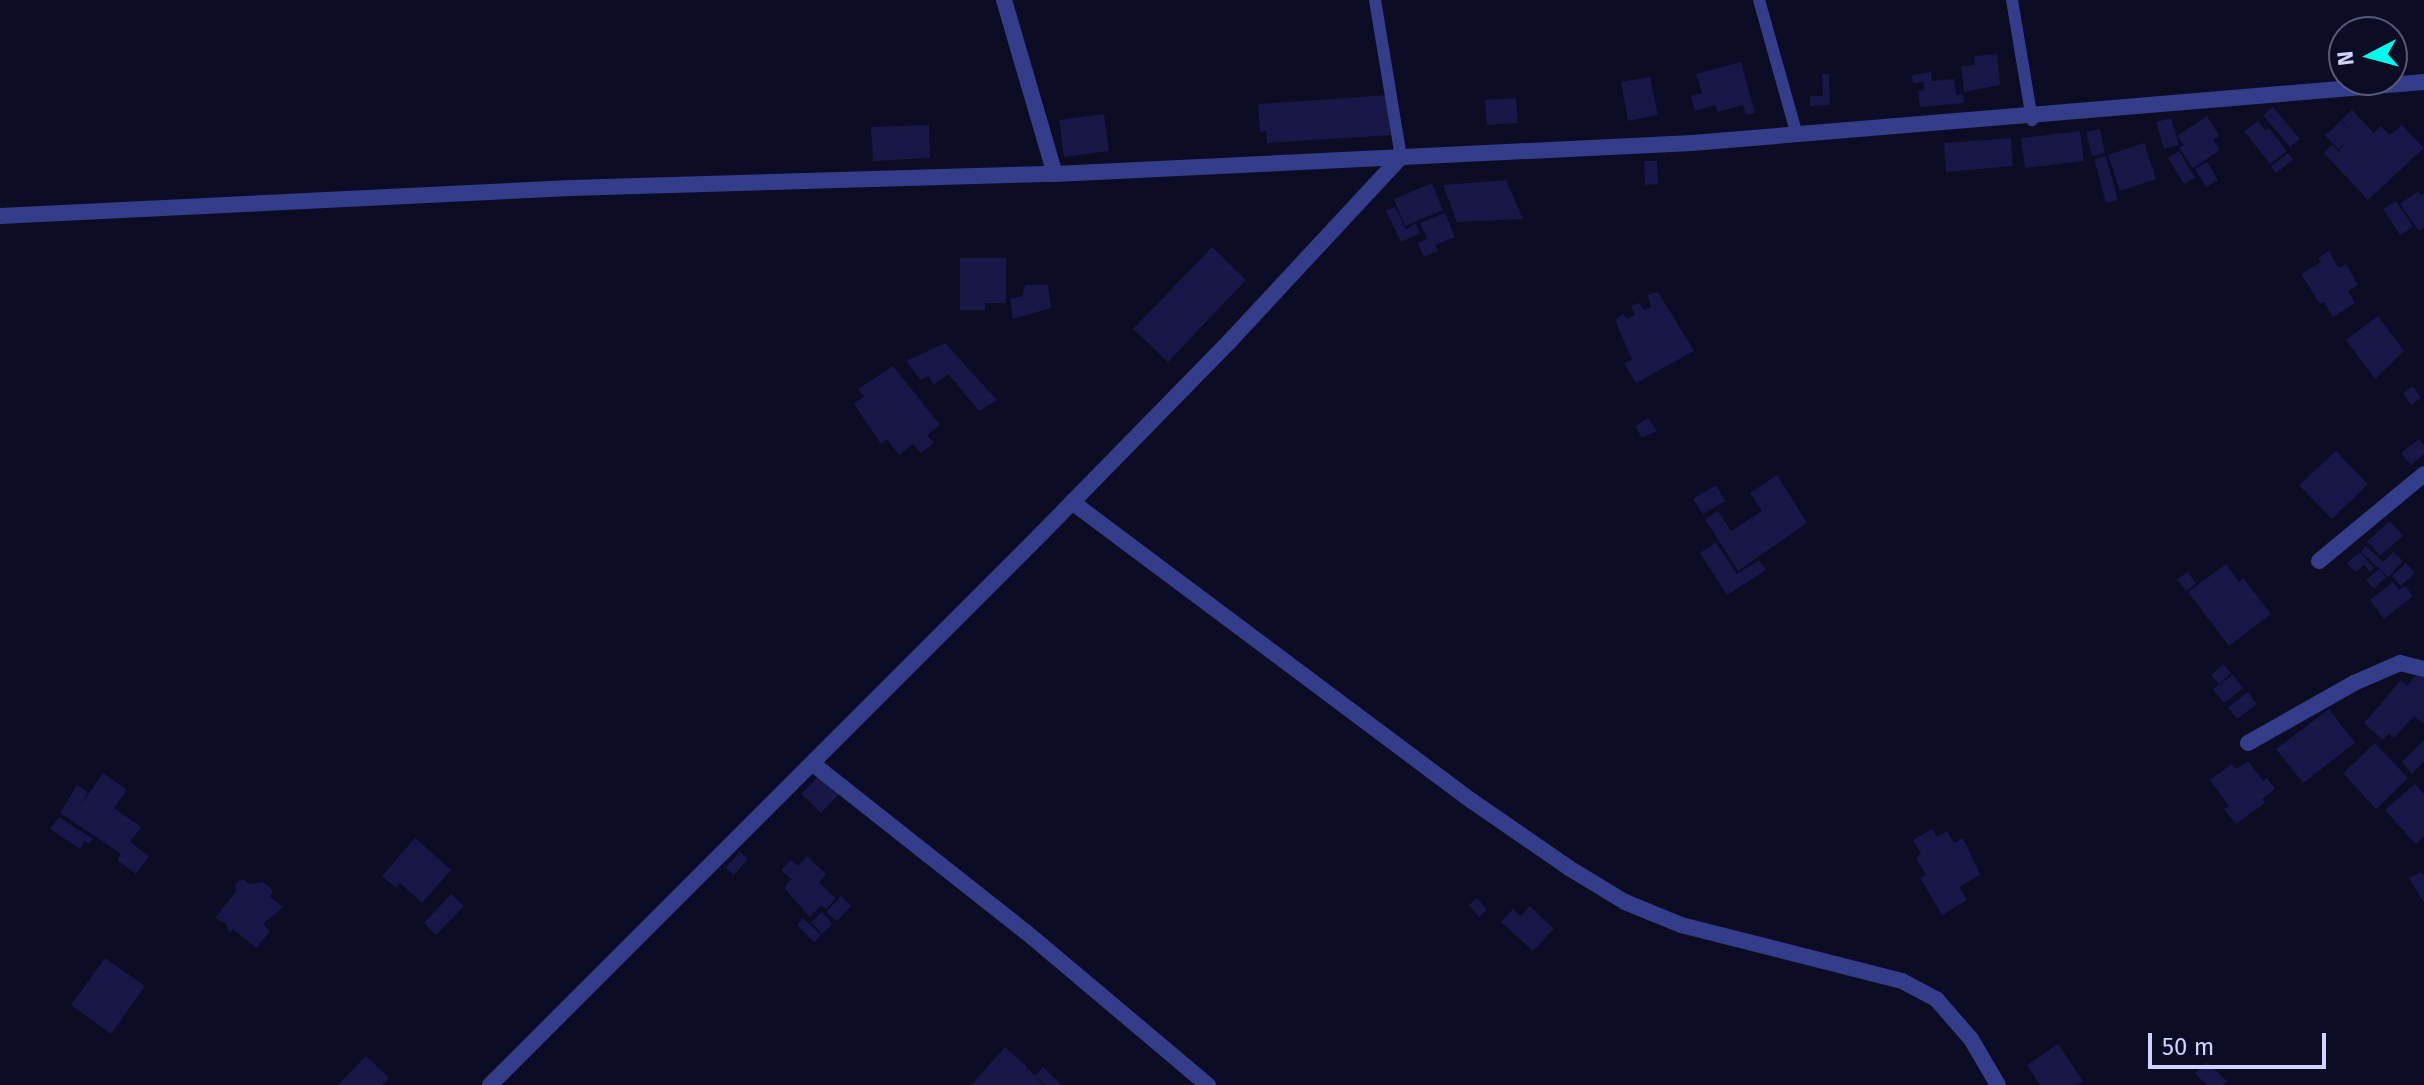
<!DOCTYPE html>
<style>
body{margin:0}
#map{position:relative;width:2424px;height:1085px;overflow:hidden;background:#0c0c25;font-family:"Fira Sans",sans-serif}
div>[style]{position:absolute}
[style*='--x']{left:calc(var(--x)*1px);top:calc(var(--y)*1px);width:calc(var(--w)*1px);rotate:calc(var(--a)*1deg)}
.building>*{inset:0;background:#191648}
.lane>*{height:12px;margin:-6px;padding:0 6px;transform-origin:6px;border-radius:6px;background:#333d89}
.street>*{height:16px;margin:-8px;padding:0 8px;transform-origin:8px;border-radius:8px;background:#333d89}
span{translate:-50% -50%;white-space:nowrap;text-align:center;line-height:1.15;-webkit-text-stroke:7px #0c0c25;paint-order:stroke}
.north{position:absolute;left:2328px;top:16px;width:80px;height:80px;box-sizing:border-box;background:#0c0c25;border:2px solid #5a5b7c;border-radius:50%;rotate:264deg;font-size:22px;font-weight:700;line-height:32px;text-align:center;color:#d0d2ff}
.north::after{content:'';display:block;margin:auto;width:28px;height:36px;background:#00fbec;clip-path:polygon(50% 0,100% 100%,50% 72%,0 100%)}
.scale{position:absolute;left:2148px;top:1033px;width:178px;height:36px;box-sizing:border-box;border:4px solid #d0d2ff;border-top:0;padding-left:10px;font-size:24px;line-height:28px;white-space:nowrap;color:#d0d2ff;-webkit-text-stroke:6px #0c0c25;paint-order:stroke}
</style>
<div id="map">
<div class="building">
<i style="clip-path:polygon(1997px 54px,2000px 85px,1964px 92px,1961px 66px,1975px 65px,1974px 56px)"></i>
<i style="clip-path:polygon(1741px 62px,1755px 113px,1746px 115px,1743px 105px,1718px 112px,1715px 105px,1695px 111px,1691px 96px,1702px 93px,1696px 74px)"></i>
<i style="clip-path:polygon(1931px 72px,1932px 81px,1954px 79px,1956px 95px,1963px 94px,1964px 103px,1920px 107px,1918px 91px,1924px 90px,1924px 82px,1913px 83px,1912px 75px)"></i>
<i style="clip-path:polygon(1822px 74px,1829px 74px,1830px 105px,1810px 106px,1810px 96px,1823px 96px)"></i>
<i style="clip-path:polygon(1650px 77px,1658px 115px,1628px 121px,1621px 82px)"></i>
<i style="clip-path:polygon(1388px 95px,1391px 135px,1267px 143px,1266px 131px,1260px 132px,1258px 104px)"></i>
<i style="clip-path:polygon(1516px 98px,1518px 123px,1487px 125px,1485px 100px)"></i>
<i style="clip-path:polygon(2273px 107px,2300px 139px,2290px 147px,2263px 115px)"></i>
<i style="clip-path:polygon(2352px 110px,2374px 133px,2381px 126px,2390px 135px,2402px 125px,2424px 148px,2368px 200px,2324px 153px,2332px 145px,2342px 154px,2339px 150px,2347px 142px,2338px 149px,2325px 135px,2341px 121px,2355px 135px,2341px 120px)"></i>
<i style="clip-path:polygon(1104px 114px,1109px 151px,1064px 157px,1059px 120px)"></i>
<i style="clip-path:polygon(2207px 116px,2219px 136px,2213px 140px,2220px 150px,2193px 168px,2179px 148px,2184px 145px,2177px 136px)"></i>
<i style="clip-path:polygon(2171px 118px,2179px 145px,2164px 149px,2156px 122px)"></i>
<i style="clip-path:polygon(2258px 121px,2265px 130px,2269px 128px,2287px 151px,2270px 164px,2244px 131px)"></i>
<i style="clip-path:polygon(929px 125px,930px 158px,873px 161px,871px 127px)"></i>
<i style="clip-path:polygon(2100px 129px,2105px 153px,2092px 156px,2086px 132px)"></i>
<i style="clip-path:polygon(2080px 131px,2084px 161px,2025px 168px,2021px 138px)"></i>
<i style="clip-path:polygon(2011px 138px,2013px 166px,1946px 172px,1944px 143px)"></i>
<i style="clip-path:polygon(2144px 143px,2156px 179px,2120px 191px,2108px 155px)"></i>
<i style="clip-path:polygon(2179px 151px,2195px 178px,2184px 184px,2168px 158px)"></i>
<i style="clip-path:polygon(2288px 153px,2293px 160px,2276px 173px,2271px 166px)"></i>
<i style="clip-path:polygon(2106px 156px,2118px 200px,2106px 203px,2094px 159px)"></i>
<i style="clip-path:polygon(1644px 161px,1657px 161px,1658px 184px,1645px 185px)"></i>
<i style="clip-path:polygon(2207px 162px,2218px 180px,2206px 187px,2195px 169px)"></i>
<i style="clip-path:polygon(1506px 180px,1523px 219px,1457px 222px,1443px 185px)"></i>
<i style="clip-path:polygon(1432px 183px,1443px 210px,1405px 226px,1394px 199px)"></i>
<i style="clip-path:polygon(2418px 191px,2421px 195px,2424px 193px,2424px 227px,2419px 231px,2400px 204px)"></i>
<i style="clip-path:polygon(2396px 201px,2413px 227px,2400px 235px,2383px 209px)"></i>
<i style="clip-path:polygon(1395px 207px,1406px 230px,1415px 223px,1420px 233px,1401px 242px,1386px 211px)"></i>
<i style="clip-path:polygon(1445px 213px,1455px 237px,1435px 245px,1438px 251px,1424px 257px,1418px 243px,1427px 239px,1420px 223px)"></i>
<i style="clip-path:polygon(1212px 247px,1246px 280px,1168px 362px,1133px 329px)"></i>
<i style="clip-path:polygon(2329px 251px,2339px 268px,2346px 264px,2358px 285px,2348px 291px,2355px 303px,2333px 317px,2324px 302px,2320px 304px,2301px 274px,2321px 262px,2318px 258px)"></i>
<i style="clip-path:polygon(960px 258px,1006px 258px,1006px 303px,985px 303px,985px 310px,960px 310px)"></i>
<i style="clip-path:polygon(1025px 285px,1048px 285px,1051px 308px,1013px 319px,1010px 299px,1022px 296px)"></i>
<i style="clip-path:polygon(1658px 292px,1694px 351px,1636px 383px,1624px 363px,1632px 360px,1615px 320px,1623px 314px,1627px 319px,1635px 315px,1631px 306px,1640px 303px,1644px 310px,1651px 307px,1647px 295px)"></i>
<i style="clip-path:polygon(2378px 316px,2404px 351px,2375px 379px,2346px 340px)"></i>
<i style="clip-path:polygon(945px 343px,997px 400px,979px 411px,948px 374px,934px 385px,928px 376px,921px 380px,906px 361px)"></i>
<i style="clip-path:polygon(893px 366px,940px 425px,927px 435px,934px 443px,921px 453px,913px 444px,899px 455px,887px 439px,881px 444px,854px 404px,864px 397px,858px 389px)"></i>
<i style="clip-path:polygon(2413px 386px,2421px 398px,2411px 405px,2403px 393px)"></i>
<i style="clip-path:polygon(1648px 418px,1657px 431px,1642px 438px,1635px 426px)"></i>
<i style="clip-path:polygon(2419px 439px,2424px 445px,2424px 454px,2411px 465px,2401px 453px)"></i>
<i style="clip-path:polygon(2336px 451px,2368px 484px,2332px 519px,2299px 485px)"></i>
<i style="clip-path:polygon(1777px 475px,1807px 523px,1738px 571px,1705px 519px,1718px 511px,1731px 531px,1762px 511px,1750px 493px)"></i>
<i style="clip-path:polygon(1716px 485px,1725px 501px,1703px 514px,1693px 499px)"></i>
<i style="clip-path:polygon(2390px 521px,2403px 536px,2380px 556px,2367px 541px)"></i>
<i style="clip-path:polygon(1716px 542px,1737px 574px,1759px 560px,1766px 570px,1727px 595px,1700px 553px)"></i>
<i style="clip-path:polygon(2366px 546px,2383px 562px,2393px 552px,2403px 561px,2388px 577px,2361px 552px)"></i>
<i style="clip-path:polygon(2360px 552px,2374px 568px,2370px 572px,2364px 565px,2356px 572px,2347px 563px)"></i>
<i style="clip-path:polygon(2406px 563px,2415px 573px,2401px 586px,2392px 576px)"></i>
<i style="clip-path:polygon(2226px 564px,2239px 582px,2243px 578px,2271px 614px,2229px 646px,2188px 592px)"></i>
<i style="clip-path:polygon(2379px 569px,2386px 577px,2374px 589px,2366px 580px)"></i>
<i style="clip-path:polygon(2188px 572px,2196px 584px,2186px 591px,2177px 579px)"></i>
<i style="clip-path:polygon(2393px 582px,2399px 590px,2405px 586px,2413px 596px,2384px 619px,2370px 600px)"></i>
<i style="clip-path:polygon(2223px 664px,2231px 673px,2219px 684px,2211px 675px)"></i>
<i style="clip-path:polygon(2420px 670px,2424px 673px,2424px 724px,2414px 716px,2394px 738px,2389px 733px,2383px 740px,2364px 723px,2401px 680px,2407px 686px)"></i>
<i style="clip-path:polygon(2233px 675px,2243px 688px,2224px 703px,2213px 689px)"></i>
<i style="clip-path:polygon(2248px 692px,2257px 704px,2237px 719px,2228px 707px)"></i>
<i style="clip-path:polygon(2329px 709px,2355px 743px,2303px 783px,2276px 749px)"></i>
<i style="clip-path:polygon(2424px 740px,2424px 761px,2412px 774px,2402px 762px)"></i>
<i style="clip-path:polygon(2375px 743px,2408px 778px,2376px 809px,2343px 773px)"></i>
<i style="clip-path:polygon(2248px 761px,2263px 781px,2267px 778px,2275px 789px,2262px 799px,2265px 803px,2236px 824px,2224px 809px,2229px 806px,2210px 780px,2232px 764px,2236px 769px)"></i>
<i style="clip-path:polygon(103px 773px,127px 790px,114px 808px,141px 827px,130px 842px,149px 856px,136px 874px,117px 860px,121px 854px,60px 813px,77px 785px,88px 792px,80px 806px)"></i>
<i style="clip-path:polygon(819px 776px,839px 794px,821px 813px,801px 794px)"></i>
<i style="clip-path:polygon(2415px 784px,2424px 794px,2424px 837px,2415px 844px,2385px 810px)"></i>
<i style="clip-path:polygon(59px 817px,93px 839px,89px 844px,85px 841px,80px 849px,50px 829px)"></i>
<i style="clip-path:polygon(1932px 829px,1937px 837px,1947px 831px,1954px 843px,1963px 838px,1980px 875px,1959px 887px,1967px 900px,1942px 915px,1920px 878px,1926px 875px,1916px 858px,1921px 854px,1913px 840px)"></i>
<i style="clip-path:polygon(415px 838px,451px 870px,422px 903px,400px 883px,396px 888px,382px 876px)"></i>
<i style="clip-path:polygon(740px 852px,748px 859px,734px 875px,725px 868px)"></i>
<i style="clip-path:polygon(807px 856px,826px 874px,819px 883px,836px 898px,826px 909px,821px 905px,810px 917px,784px 888px,791px 879px,781px 870px,791px 860px,798px 866px)"></i>
<i style="clip-path:polygon(2420px 872px,2424px 875px,2424px 903px,2409px 878px)"></i>
<i style="clip-path:polygon(242px 879px,250px 884px,263px 882px,273px 890px,270px 897px,283px 907px,263px 924px,270px 931px,256px 948px,233px 929px,230px 933px,225px 923px,215px 918px,236px 891px,235px 884px)"></i>
<i style="clip-path:polygon(451px 894px,464px 906px,436px 935px,424px 923px)"></i>
<i style="clip-path:polygon(841px 896px,851px 906px,837px 921px,826px 912px)"></i>
<i style="clip-path:polygon(1477px 898px,1487px 910px,1479px 917px,1469px 905px)"></i>
<i style="clip-path:polygon(1530px 906px,1554px 929px,1533px 951px,1501px 922px,1513px 909px,1521px 916px)"></i>
<i style="clip-path:polygon(822px 912px,833px 924px,822px 934px,811px 922px)"></i>
<i style="clip-path:polygon(803px 918px,821px 935px,814px 942px,797px 925px)"></i>
<i style="clip-path:polygon(105px 958px,145px 986px,111px 1034px,71px 1005px)"></i>
<i style="clip-path:polygon(2058px 1044px,2083px 1081px,2077px 1085px,2040px 1085px,2027px 1065px)"></i>
<i style="clip-path:polygon(1005px 1047px,1028px 1068px,1024px 1073px,1029px 1069px,1043px 1085px,971px 1085px)"></i>
<i style="clip-path:polygon(366px 1056px,389px 1078px,382px 1085px,338px 1085px)"></i>
<i style="clip-path:polygon(2206px 1062px,2227px 1081px,2223px 1085px,2207px 1085px,2195px 1074px)"></i>
<i style="clip-path:polygon(1043px 1067px,1061px 1084px,1059px 1085px,1045px 1085px,1035px 1076px)"></i>
</div>
<div class="lane">
<i style="--x:1375;--y:0;--w:159;--a:80.6"></i>
<i style="--x:1759;--y:0;--w:140;--a:74.3"></i>
<i style="--x:2012;--y:0;--w:122;--a:80.5"></i>
</div>
<div class="street">
<i style="--x:1004;--y:0;--w:181;--a:73.7"></i>
<i style="--x:0;--y:216;--w:572;--a:-2.81"></i>
<i style="--x:571;--y:188;--w:484;--a:-1.7"></i>
<i style="--x:1055;--y:174;--w:638;--a:-2.79"></i>
<i style="--x:1692;--y:143;--w:735;--a:-4.76"></i>
<i style="--x:1072;--y:502;--w:499;--a:36.8"></i>
<i style="--x:1472;--y:801;--w:118;--a:34.6"></i>
<i style="--x:1569;--y:868;--w:66;--a:31.3"></i>
<i style="--x:1625;--y:902;--w:61;--a:22.3"></i>
<i style="--x:1681;--y:925;--w:228;--a:14.2"></i>
<i style="--x:1902;--y:981;--w:40;--a:28"></i>
<i style="--x:1937;--y:1000;--w:52;--a:48.9"></i>
<i style="--x:1971;--y:1039;--w:53;--a:59.6"></i>
<i style="--x:2319;--y:561;--w:136;--a:-39.6"></i>
<i style="--x:2248;--y:743;--w:122;--a:-29.5"></i>
<i style="--x:2354;--y:683;--w:50;--a:-23.5"></i>
<i style="--x:2400;--y:663;--w:25;--a:14"></i>
<i style="--x:813;--y:764;--w:271;--a:38.3"></i>
<i style="--x:1026;--y:932;--w:238;--a:40.1"></i>
<i style="--x:490;--y:1085;--w:781;--a:-45"></i>
<i style="--x:1042;--y:533;--w:266;--a:-45.6"></i>
<i style="--x:1228;--y:343;--w:254;--a:-47.1"></i>
</div>
<div class="north">N</div>
<div class="scale">50 m</div>
</div>
